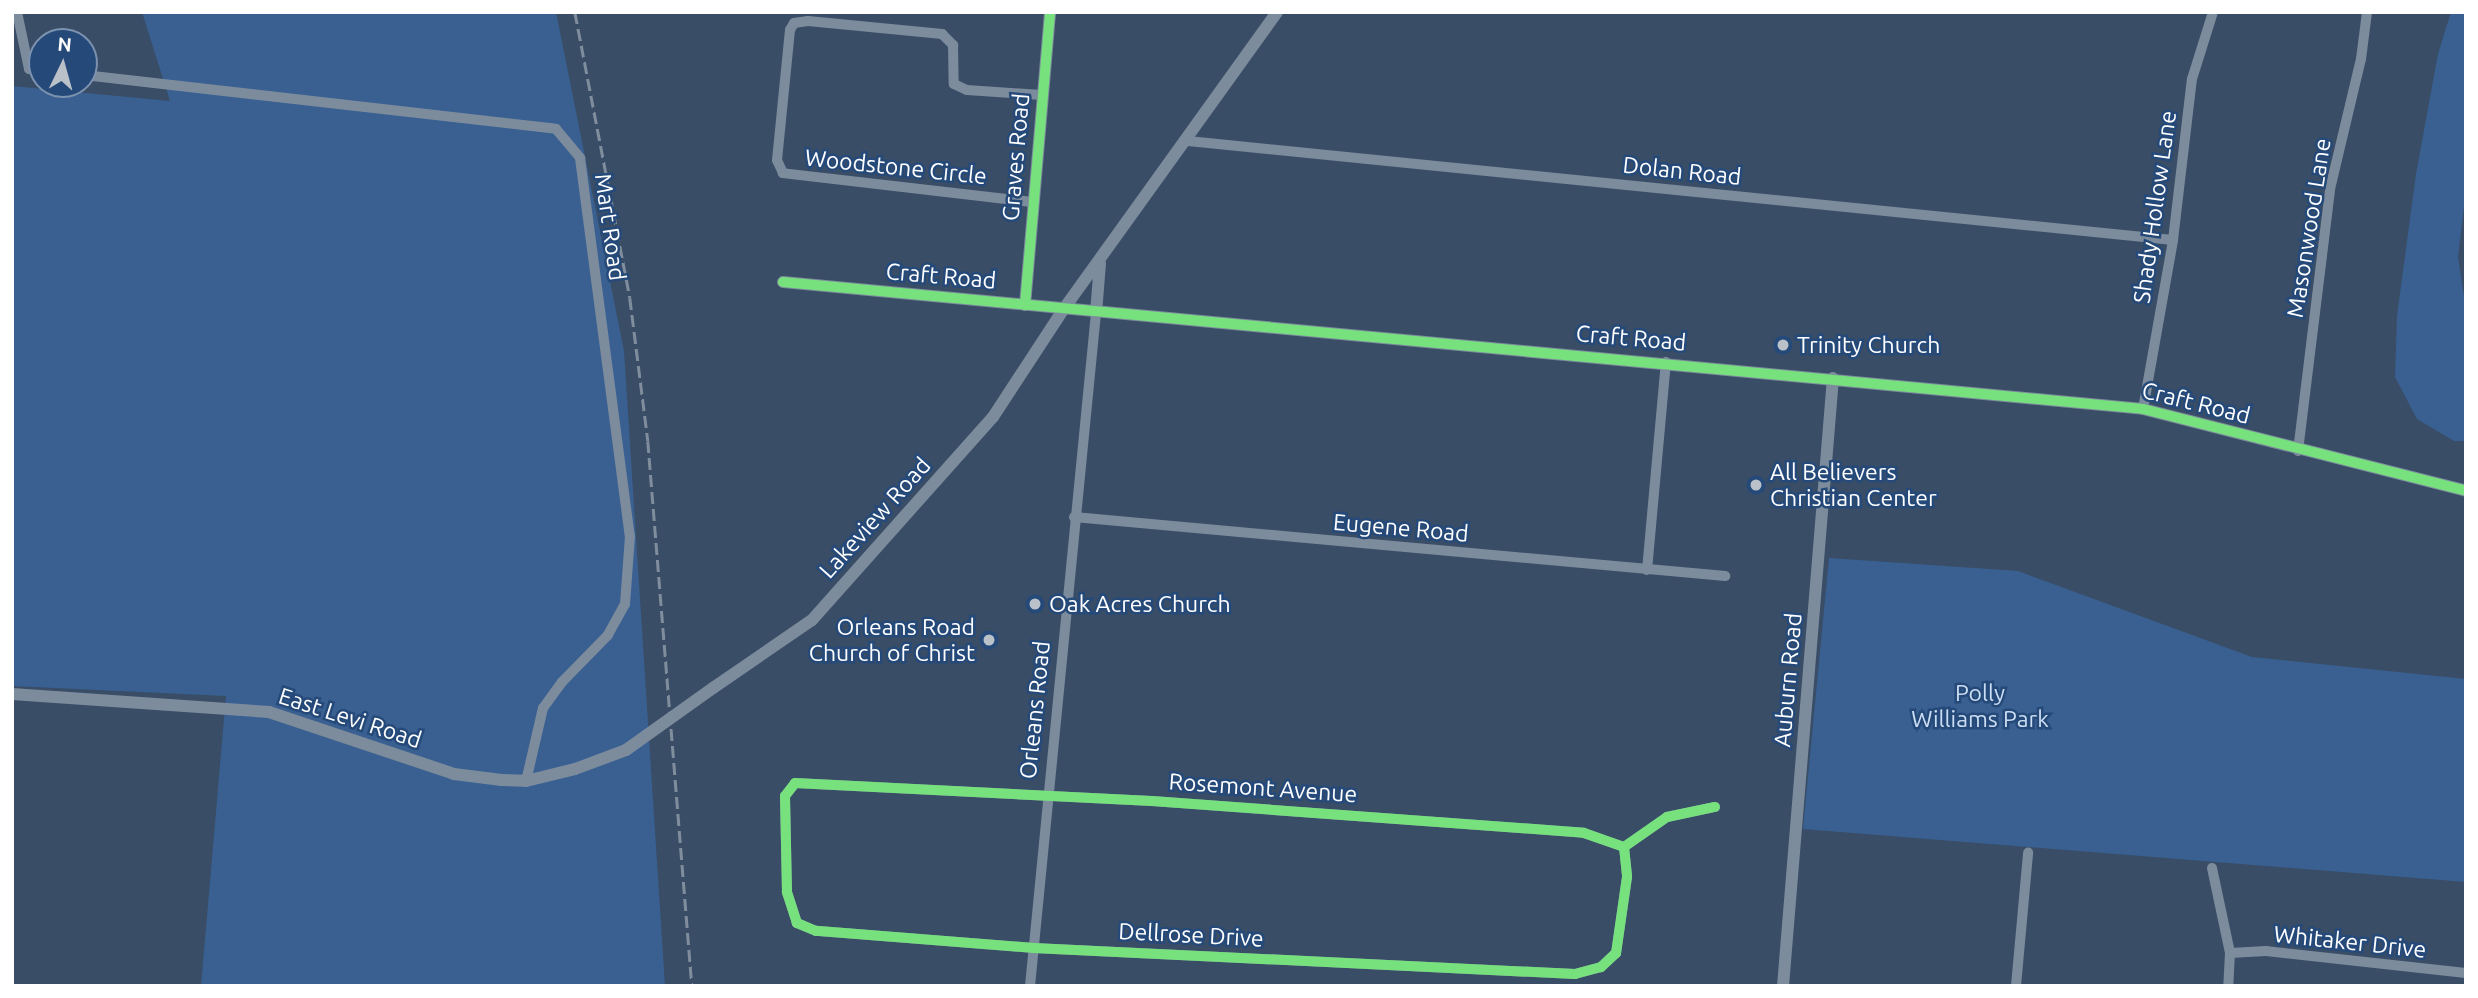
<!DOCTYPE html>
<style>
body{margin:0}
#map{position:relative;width:2478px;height:998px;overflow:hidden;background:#394d66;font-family:Ubuntu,sans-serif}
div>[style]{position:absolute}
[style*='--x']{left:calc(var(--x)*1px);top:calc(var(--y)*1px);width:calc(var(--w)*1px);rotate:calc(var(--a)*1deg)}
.green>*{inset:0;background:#396091}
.minor>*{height:10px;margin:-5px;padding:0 5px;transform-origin:5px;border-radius:5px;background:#7d8c9d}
.tertiary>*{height:12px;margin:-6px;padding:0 6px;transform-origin:6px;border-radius:6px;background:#7d8c9d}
.rail>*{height:2.5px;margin-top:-1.25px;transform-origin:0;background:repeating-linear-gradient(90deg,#7f8d9d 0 12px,transparent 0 17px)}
.tertiary-bridge>*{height:12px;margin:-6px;padding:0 6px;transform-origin:6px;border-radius:6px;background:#7d8c9d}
.cycleway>*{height:10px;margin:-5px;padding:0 5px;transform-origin:5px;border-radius:5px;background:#77e17e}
.dots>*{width:19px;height:19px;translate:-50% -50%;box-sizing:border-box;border:4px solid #254a7a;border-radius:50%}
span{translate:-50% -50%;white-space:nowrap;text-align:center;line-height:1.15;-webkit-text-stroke:5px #254a7a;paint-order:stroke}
.street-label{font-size:23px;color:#fff}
.poi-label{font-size:23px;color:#fff}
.left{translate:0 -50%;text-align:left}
.right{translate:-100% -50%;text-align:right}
.park-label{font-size:23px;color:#cbddf3}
.frame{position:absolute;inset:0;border:14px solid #fff;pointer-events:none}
.north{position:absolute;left:28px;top:28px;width:70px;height:70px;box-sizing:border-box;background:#254a7a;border:2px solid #7c92af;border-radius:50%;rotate:5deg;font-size:19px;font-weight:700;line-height:28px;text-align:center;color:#fff}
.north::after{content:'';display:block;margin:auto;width:24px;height:32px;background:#bac1c9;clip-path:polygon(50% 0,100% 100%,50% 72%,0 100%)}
</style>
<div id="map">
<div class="green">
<i style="clip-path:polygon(142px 12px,556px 12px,624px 351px,665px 986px,201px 986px,226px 696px,12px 686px,12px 86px,170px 101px)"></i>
<i style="clip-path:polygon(2451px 12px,2466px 12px,2466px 190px,2458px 257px,2466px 310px,2466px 441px,2454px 441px,2417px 419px,2395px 377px,2397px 316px,2416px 174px,2438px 54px)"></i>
<i style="clip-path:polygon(1829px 558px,2018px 571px,2252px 657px,2466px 679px,2466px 882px,1803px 829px)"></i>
</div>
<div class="minor">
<i style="--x:17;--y:12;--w:58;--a:78.1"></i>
<i style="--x:29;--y:69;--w:13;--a:4"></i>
<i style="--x:84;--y:75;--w:475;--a:6.5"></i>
<i style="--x:556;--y:129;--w:38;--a:50"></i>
<i style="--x:580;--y:158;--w:381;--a:82.5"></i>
<i style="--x:630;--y:536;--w:68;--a:94.2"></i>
<i style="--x:625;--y:604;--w:35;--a:119"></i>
<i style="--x:608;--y:635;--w:66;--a:134.4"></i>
<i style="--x:562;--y:682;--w:32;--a:126"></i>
<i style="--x:543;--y:708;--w:75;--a:103.1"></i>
<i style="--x:1188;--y:141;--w:990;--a:5.74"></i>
<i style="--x:1032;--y:202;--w:251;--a:-173.4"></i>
<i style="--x:783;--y:173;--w:14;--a:-115"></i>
<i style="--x:777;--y:160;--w:131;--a:-84.3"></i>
<i style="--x:790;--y:30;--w:8;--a:-60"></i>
<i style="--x:794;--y:23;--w:14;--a:-8"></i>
<i style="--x:808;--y:21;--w:135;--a:5.5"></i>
<i style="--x:942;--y:34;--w:16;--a:45"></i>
<i style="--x:953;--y:45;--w:39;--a:89"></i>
<i style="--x:954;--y:84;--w:14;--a:25"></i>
<i style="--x:967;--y:90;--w:75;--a:3.8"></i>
<i style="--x:2143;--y:409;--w:172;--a:-79.9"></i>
<i style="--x:2173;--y:240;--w:162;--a:-83.3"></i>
<i style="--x:2192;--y:79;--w:70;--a:-72.6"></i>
<i style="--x:2298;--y:451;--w:264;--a:-83"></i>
<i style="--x:2330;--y:189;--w:134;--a:-76.6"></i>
<i style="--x:2361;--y:59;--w:47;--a:-82.7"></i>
<i style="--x:1074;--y:517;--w:654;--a:5.18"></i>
<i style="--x:1647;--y:570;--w:209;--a:-84.8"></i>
<i style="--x:1624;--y:847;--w:30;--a:84"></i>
<i style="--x:1627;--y:877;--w:77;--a:98.2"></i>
<i style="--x:1616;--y:953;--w:21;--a:137"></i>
<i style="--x:1601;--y:967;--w:27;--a:165"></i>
<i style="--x:1575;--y:974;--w:542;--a:-177.25"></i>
<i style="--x:1034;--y:948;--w:219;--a:-175.5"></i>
<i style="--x:816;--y:931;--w:21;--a:-157"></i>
<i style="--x:797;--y:923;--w:33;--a:-108"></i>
<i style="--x:787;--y:892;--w:96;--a:-91.2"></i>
<i style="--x:785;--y:796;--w:16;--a:-52"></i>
<i style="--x:795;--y:783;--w:357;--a:2.9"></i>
<i style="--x:1152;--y:801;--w:433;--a:4.2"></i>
<i style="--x:1584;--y:833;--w:42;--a:19.3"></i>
<i style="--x:1624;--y:847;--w:52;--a:-34.9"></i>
<i style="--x:1667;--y:817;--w:49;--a:-11.8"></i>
<i style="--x:2212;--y:868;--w:87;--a:78"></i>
<i style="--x:2230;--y:953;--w:33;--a:93"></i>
<i style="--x:2230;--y:953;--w:36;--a:-3"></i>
<i style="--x:2266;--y:951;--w:201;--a:6.3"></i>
<i style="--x:1030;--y:986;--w:676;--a:-84.4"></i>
<i style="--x:2016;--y:986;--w:134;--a:-84.8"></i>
</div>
<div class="tertiary">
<i style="--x:783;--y:282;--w:1366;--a:5.33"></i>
<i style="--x:2143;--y:409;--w:333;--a:14.2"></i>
<i style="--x:1025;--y:305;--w:294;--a:-85.1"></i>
<i style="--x:1096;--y:313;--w:50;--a:-85.4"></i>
<i style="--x:713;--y:688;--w:120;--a:-34.5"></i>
<i style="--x:812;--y:620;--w:272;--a:-48.3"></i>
<i style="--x:993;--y:417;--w:128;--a:-56.8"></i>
<i style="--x:1063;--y:310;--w:367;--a:-54.3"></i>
<i style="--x:12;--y:694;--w:258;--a:4"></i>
<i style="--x:269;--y:712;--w:195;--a:18.5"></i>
<i style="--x:454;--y:774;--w:48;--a:7.1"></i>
<i style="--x:502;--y:780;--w:24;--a:2"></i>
<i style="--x:526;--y:781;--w:50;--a:-13.8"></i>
<i style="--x:575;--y:769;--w:54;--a:-20.4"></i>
<i style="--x:1783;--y:986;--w:610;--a:-85.3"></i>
</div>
<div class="rail">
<i style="--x:575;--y:12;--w:291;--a:79.1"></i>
<i style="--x:630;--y:298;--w:144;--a:82.8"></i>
<i style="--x:648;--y:441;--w:547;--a:85.38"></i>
</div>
<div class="tertiary-bridge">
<i style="--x:626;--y:750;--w:107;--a:-35.5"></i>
</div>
<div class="cycleway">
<i style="--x:783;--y:282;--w:1366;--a:5.33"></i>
<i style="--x:2143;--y:409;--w:333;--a:14.2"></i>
<i style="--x:1025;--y:305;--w:294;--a:-85.1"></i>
<i style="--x:1624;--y:847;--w:30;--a:84"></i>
<i style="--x:1627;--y:877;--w:77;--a:98.2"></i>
<i style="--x:1616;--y:953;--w:21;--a:137"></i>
<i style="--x:1601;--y:967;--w:27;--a:165"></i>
<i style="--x:1575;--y:974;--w:542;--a:-177.25"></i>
<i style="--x:1034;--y:948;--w:219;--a:-175.5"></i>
<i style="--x:816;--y:931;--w:21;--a:-157"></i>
<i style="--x:797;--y:923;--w:33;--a:-108"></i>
<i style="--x:787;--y:892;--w:96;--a:-91.2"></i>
<i style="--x:785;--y:796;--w:16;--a:-52"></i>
<i style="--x:795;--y:783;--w:357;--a:2.9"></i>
<i style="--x:1152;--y:801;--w:433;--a:4.2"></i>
<i style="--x:1584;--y:833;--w:42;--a:19.3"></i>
<i style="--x:1624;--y:847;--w:52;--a:-34.9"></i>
<i style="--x:1667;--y:817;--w:49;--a:-11.8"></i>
</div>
<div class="dots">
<i style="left:1783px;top:345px;background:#bac1c9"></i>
<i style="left:1756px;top:485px;background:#bac1c9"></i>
<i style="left:1035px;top:604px;background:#bac1c9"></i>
<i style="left:989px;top:640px;background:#bac1c9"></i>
</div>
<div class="street-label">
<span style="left:1016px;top:157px;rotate:-85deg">Graves Road</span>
<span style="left:896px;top:167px;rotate:6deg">Woodstone Circle</span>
<span style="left:1682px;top:171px;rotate:6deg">Dolan Road</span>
<span style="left:2155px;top:207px;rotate:-82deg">Shady Hollow Lane</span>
<span style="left:610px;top:227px;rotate:82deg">Mart Road</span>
<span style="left:2309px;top:228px;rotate:-81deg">Masonwood Lane</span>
<span style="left:941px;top:276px;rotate:5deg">Craft Road</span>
<span style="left:1631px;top:338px;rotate:5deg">Craft Road</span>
<span style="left:2196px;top:403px;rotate:14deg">Craft Road</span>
<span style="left:875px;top:518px;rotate:-48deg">Lakeview Road</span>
<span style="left:1401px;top:528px;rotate:5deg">Eugene Road</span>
<span style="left:1788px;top:680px;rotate:-85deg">Auburn Road</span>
<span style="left:1035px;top:710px;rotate:-84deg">Orleans Road</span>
<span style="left:350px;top:718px;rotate:18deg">East Levi Road</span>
<span style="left:1263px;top:788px;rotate:4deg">Rosemont Avenue</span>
<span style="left:1191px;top:935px;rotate:3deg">Dellrose Drive</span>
<span style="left:2350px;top:942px;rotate:6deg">Whitaker Drive</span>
</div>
<div class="poi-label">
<span class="left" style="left:1797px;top:345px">Trinity Church</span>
<span class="left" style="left:1770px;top:485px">All Believers<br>Christian Center</span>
<span class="left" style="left:1049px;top:604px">Oak Acres Church</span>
<span class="right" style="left:975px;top:640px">Orleans Road<br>Church of Christ</span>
</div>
<div class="park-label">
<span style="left:1980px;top:706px">Polly<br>Williams Park</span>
</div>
<div class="frame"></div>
<div class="north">N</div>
</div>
